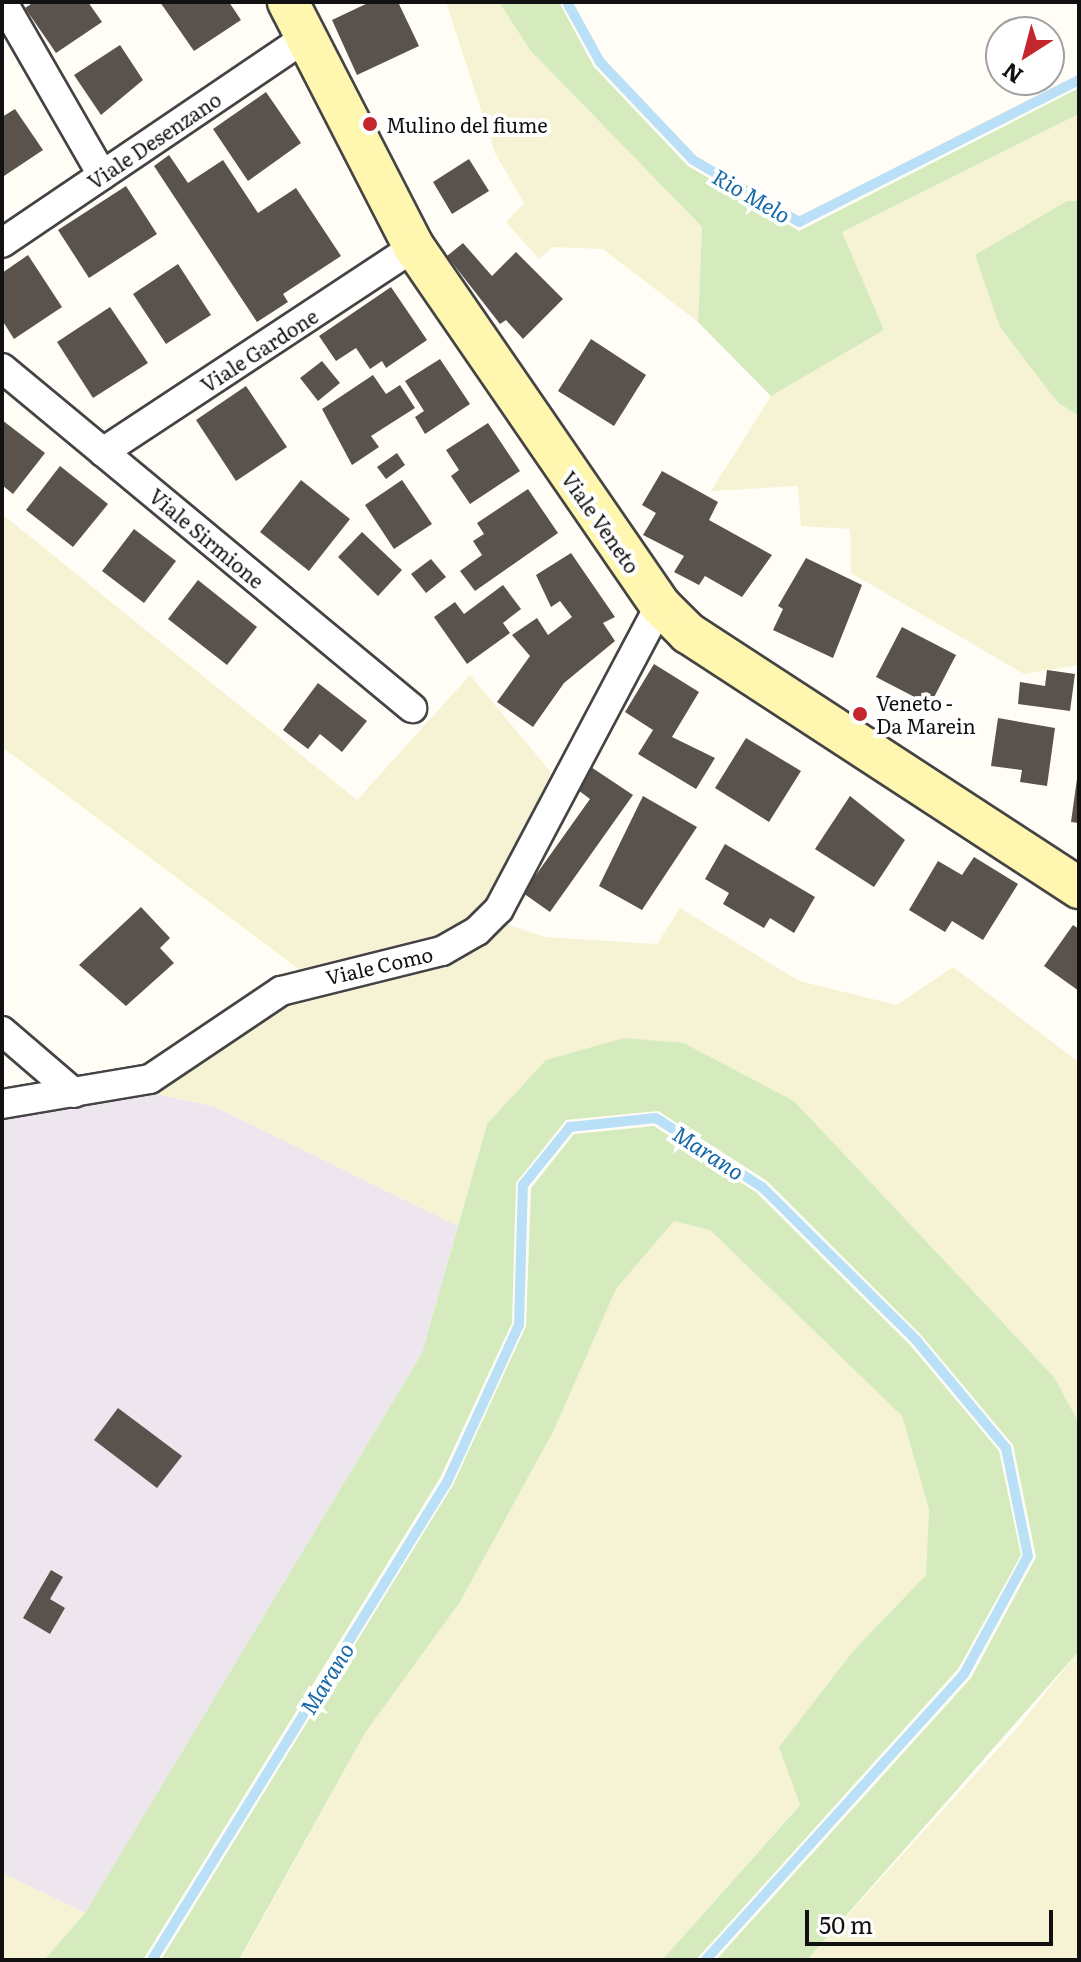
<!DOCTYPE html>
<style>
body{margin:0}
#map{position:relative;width:1081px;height:1962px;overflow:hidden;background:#fffdf5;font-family:Literata,serif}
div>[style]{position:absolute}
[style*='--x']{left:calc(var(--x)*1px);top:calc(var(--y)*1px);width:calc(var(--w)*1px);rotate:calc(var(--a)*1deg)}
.industrial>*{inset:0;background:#eee6ef}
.farmland>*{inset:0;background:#f6f3d4}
.green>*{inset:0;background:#d5ebbd}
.stream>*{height:10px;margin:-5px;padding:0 5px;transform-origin:5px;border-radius:5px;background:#b9e0f7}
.building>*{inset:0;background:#5a524d}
.roads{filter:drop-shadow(2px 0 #444) drop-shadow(-2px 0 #444) drop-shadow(0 2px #444) drop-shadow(0 -2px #444)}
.street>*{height:28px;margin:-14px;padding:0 14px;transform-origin:14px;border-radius:14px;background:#fff}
.secondary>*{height:40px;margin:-20px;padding:0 20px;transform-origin:20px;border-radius:20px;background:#fff6b0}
.dots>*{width:22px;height:22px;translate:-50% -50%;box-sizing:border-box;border:4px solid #fff;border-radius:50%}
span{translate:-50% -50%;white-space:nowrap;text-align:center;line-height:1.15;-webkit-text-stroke:8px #fff;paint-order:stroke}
.poi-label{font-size:20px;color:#111}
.left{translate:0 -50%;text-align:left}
.street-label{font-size:20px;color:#111}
.water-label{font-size:22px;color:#1768a6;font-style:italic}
.frame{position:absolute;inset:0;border:4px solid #111;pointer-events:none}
.north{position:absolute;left:985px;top:16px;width:80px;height:80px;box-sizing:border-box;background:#fff;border:2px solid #a0a0a0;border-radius:50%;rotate:216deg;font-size:22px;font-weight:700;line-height:32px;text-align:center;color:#111}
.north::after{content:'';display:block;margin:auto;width:28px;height:36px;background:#c4262e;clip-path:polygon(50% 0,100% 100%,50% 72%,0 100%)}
.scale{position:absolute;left:805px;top:1910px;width:248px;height:36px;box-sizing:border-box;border:4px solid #111;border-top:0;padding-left:10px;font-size:24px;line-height:28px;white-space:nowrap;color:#111;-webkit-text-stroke:6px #fff;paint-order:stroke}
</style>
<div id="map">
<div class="industrial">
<i style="clip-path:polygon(153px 1093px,216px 1107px,458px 1226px,422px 1353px,85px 1913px,2px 1873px,2px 1119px)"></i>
</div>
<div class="farmland">
<i style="clip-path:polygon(446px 2px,499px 2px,530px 50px,702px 227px,698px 322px,603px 249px,553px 247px,539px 259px,506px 222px,524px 203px,495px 153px)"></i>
<i style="clip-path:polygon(1079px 114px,1079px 201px,975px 255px,1057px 403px,1079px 416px,1079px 665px,1024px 674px,851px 573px,850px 529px,801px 526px,798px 486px,711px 491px,771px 396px,884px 330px,841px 232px)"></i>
<i style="clip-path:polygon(2px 514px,357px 800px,470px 675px,558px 781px,488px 903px,438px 941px,300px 970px,2px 747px)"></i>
<i style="clip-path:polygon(680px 908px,799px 981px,897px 1005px,953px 967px,1079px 1062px,1079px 1423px,1054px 1377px,794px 1101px,684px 1043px,487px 1124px,458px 1226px,216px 1107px,153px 1093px,286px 1003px,483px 941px,506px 924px,545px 937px,657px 944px)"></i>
<i style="clip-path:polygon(674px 1221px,710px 1230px,902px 1416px,929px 1509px,926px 1575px,854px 1650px,800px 1804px,662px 1960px,240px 1960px,365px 1733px,460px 1602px,554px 1430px,616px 1289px)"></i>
<i style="clip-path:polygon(1079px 1651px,1079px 1960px,807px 1960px,1018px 1727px)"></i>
<i style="clip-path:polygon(2px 1873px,85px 1913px,44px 1960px,2px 1960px)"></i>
</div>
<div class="green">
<i style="clip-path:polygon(499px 2px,559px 2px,594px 67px,688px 166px,799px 231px,1079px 88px,1079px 114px,842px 232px,884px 330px,771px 396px,698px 322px,702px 227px,530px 50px)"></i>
<i style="clip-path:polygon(1067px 201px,1079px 201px,1079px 416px,1058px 403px,1000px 327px,975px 255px)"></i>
<i style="clip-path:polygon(624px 1038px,684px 1043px,794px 1101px,1054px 1377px,1079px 1423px,1079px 1651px,807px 1960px,716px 1960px,971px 1678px,1036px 1557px,1013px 1445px,921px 1335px,767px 1181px,658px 1111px,566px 1120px,516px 1183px,512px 1323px,440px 1478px,143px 1960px,44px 1960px,85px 1913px,422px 1353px,487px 1124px,546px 1060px)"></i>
<i style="clip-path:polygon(654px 1126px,757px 1193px,910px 1345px,999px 1451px,1021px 1555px,958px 1669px,696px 1960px,662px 1960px,800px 1805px,779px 1747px,854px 1650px,926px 1575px,929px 1509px,902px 1416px,710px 1230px,674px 1221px,616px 1289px,554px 1430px,460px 1602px,365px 1733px,239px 1960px,161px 1960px,453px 1485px,526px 1326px,531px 1188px,574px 1134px)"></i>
</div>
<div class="stream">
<i style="--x:567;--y:2;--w:68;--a:61.2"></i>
<i style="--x:600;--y:62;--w:135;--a:46.5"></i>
<i style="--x:693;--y:160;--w:123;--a:30.3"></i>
<i style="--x:799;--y:222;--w:314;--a:-26.9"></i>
<i style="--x:152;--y:1960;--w:562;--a:-58.32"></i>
<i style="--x:447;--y:1482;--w:173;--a:-65.4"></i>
<i style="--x:519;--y:1325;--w:140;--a:-88.4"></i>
<i style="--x:523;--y:1185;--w:75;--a:-51"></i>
<i style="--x:570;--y:1127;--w:86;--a:-6"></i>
<i style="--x:656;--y:1118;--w:126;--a:33.1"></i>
<i style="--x:762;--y:1187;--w:217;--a:44.8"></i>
<i style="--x:916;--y:1340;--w:141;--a:50.2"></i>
<i style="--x:1006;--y:1448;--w:110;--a:78.5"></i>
<i style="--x:1028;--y:1556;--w:134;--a:118.5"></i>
<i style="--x:964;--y:1674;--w:385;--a:132.1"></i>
</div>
<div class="building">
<i style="clip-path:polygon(34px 2px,88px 2px,102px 22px,56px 53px,25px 8px)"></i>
<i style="clip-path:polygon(160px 2px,229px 2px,241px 20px,194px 51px)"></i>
<i style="clip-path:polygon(370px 2px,398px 2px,419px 46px,357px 75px,332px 20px)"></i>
<i style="clip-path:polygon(120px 45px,143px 80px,101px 115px,74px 75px)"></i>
<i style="clip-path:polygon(266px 92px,301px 143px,248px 181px,213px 129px)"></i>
<i style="clip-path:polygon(15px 109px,43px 150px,4px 176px,2px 117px)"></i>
<i style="clip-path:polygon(169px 155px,188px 183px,223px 160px,258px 213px,296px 188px,341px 256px,283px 294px,288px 302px,257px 322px,154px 166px)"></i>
<i style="clip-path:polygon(469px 159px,489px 191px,452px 214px,433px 182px)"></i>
<i style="clip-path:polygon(126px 186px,157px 234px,89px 278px,58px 230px)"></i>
<i style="clip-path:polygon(463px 243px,492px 276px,516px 252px,563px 299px,523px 339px,506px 320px,500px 324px,447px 256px)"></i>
<i style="clip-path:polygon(28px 255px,62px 307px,14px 339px,2px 320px,2px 273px)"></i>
<i style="clip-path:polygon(178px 264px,211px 315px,166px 344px,133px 294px)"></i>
<i style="clip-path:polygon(391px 287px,427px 340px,386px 368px,382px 361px,370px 369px,356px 348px,336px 361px,319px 336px)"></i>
<i style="clip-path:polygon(110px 307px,148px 363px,93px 398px,57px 342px)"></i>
<i style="clip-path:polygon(591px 339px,646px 375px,614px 426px,558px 391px)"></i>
<i style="clip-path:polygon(440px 359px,470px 404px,425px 434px,415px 417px,424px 411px,405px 381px)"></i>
<i style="clip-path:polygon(322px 361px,340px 383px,318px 401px,300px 378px)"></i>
<i style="clip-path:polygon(373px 375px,386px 394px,400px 385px,415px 408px,371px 436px,379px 447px,352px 465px,322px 409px)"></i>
<i style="clip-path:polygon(246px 386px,287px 447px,236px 481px,196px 420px)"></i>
<i style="clip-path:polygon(2px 420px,45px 453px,13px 494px,2px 485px)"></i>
<i style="clip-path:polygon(488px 423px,520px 471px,470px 504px,451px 476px,459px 470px,446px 450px)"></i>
<i style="clip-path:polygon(397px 453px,405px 465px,386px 479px,377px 467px)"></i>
<i style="clip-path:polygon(60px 466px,108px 504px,73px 547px,26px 510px)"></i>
<i style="clip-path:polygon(662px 471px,718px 502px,709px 520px,772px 555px,742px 597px,705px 576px,699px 585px,674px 572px,684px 556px,643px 535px,656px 513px,642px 505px)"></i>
<i style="clip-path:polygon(301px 480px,350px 519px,309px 571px,260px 532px)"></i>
<i style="clip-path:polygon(402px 480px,432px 524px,394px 549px,365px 505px)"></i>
<i style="clip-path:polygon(528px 489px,558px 533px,475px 591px,460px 571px,482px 555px,473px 541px,484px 534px,477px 523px)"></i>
<i style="clip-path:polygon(134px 529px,176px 561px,144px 603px,102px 571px)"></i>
<i style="clip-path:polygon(362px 532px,402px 570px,378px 596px,338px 557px)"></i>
<i style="clip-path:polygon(571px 553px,615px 617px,603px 623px,615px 641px,564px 683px,533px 727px,497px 702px,530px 656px,512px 635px,537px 618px,548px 635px,572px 617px,560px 601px,551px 607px,536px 575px)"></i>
<i style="clip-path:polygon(806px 558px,862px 585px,833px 658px,773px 630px,783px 609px,778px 606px)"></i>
<i style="clip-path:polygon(431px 559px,446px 577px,426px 593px,411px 574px)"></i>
<i style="clip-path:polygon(198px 580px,257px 627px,227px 665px,168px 619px)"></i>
<i style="clip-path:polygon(503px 585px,521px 609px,503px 623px,510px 633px,467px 664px,434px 617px,455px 602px,464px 614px)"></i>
<i style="clip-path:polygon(902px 627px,956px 655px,930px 705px,876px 677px)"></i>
<i style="clip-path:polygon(654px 664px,699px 692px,672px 737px,715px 758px,696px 789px,638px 754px,653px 730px,625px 712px)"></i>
<i style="clip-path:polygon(1047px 670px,1075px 674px,1070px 711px,1018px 704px,1020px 682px,1045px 686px)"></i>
<i style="clip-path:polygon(318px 683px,367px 721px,342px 752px,320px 734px,308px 749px,283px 730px)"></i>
<i style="clip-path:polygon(998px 718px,1055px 728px,1047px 786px,1020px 782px,1022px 770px,991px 766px)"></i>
<i style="clip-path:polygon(746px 738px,801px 771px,769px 822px,715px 788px)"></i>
<i style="clip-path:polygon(591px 767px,633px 795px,550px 912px,523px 893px,590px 799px,578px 790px)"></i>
<i style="clip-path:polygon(1077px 779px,1079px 779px,1079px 823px,1071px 822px)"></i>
<i style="clip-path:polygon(643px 796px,697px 827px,642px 910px,599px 886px)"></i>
<i style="clip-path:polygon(850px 796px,905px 840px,874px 887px,815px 849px)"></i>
<i style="clip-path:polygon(725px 844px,815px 897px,794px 933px,770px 918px,764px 928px,723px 904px,729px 893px,705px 879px)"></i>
<i style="clip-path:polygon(974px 857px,1018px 884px,983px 940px,952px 921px,945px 932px,909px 910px,938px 861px,962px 875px)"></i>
<i style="clip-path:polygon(141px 907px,170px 938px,160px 948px,174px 963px,126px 1006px,79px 965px)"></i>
<i style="clip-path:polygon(1073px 925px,1079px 929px,1079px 991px,1044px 966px)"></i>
<i style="clip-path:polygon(118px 1408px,182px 1456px,157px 1488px,94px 1440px)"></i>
<i style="clip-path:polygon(51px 1570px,63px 1577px,50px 1599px,65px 1608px,50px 1634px,23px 1618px)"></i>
</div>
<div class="roads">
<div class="street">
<i style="--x:5;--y:6;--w:195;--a:60.1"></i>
<i style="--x:2;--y:243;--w:366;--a:-34.1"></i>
<i style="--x:2;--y:368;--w:533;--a:39.67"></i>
<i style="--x:103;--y:452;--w:372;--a:-33.4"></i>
<i style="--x:2;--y:1031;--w:95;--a:40.7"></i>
<i style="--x:2;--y:1104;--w:150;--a:-9.6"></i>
<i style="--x:150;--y:1079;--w:158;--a:-33.9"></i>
<i style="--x:281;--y:991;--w:166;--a:-14"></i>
<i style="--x:442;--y:951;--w:40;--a:-29.7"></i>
<i style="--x:477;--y:931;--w:31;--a:-45"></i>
<i style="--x:499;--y:909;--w:344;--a:-62.1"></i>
</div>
<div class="secondary">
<i style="--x:288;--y:2;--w:276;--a:62.8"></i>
<i style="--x:414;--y:247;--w:434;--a:55.5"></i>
<i style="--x:660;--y:605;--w:40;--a:45"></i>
<i style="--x:688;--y:633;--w:467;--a:33.1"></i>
</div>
</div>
<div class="dots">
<i style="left:370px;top:124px;background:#c4262e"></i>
<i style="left:860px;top:714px;background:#c4262e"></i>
</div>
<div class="poi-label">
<span class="left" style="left:386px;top:124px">Mulino del fiume</span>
<span class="left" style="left:876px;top:714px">Veneto -<br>Da Marein</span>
</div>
<div class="street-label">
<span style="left:154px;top:140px;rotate:-34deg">Viale Desenzano</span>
<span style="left:259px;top:350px;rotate:-33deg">Viale Gardone</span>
<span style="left:601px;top:522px;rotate:55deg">Viale Veneto</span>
<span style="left:207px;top:538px;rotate:40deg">Viale Sirmione</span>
<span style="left:379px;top:965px;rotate:-13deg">Viale Como</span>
</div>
<div class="water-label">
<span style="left:752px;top:195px;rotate:30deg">Rio Melo</span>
<span style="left:709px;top:1152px;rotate:33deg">Marano</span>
<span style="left:326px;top:1678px;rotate:-58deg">Marano</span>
</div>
<div class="frame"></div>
<div class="north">N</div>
<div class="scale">50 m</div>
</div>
